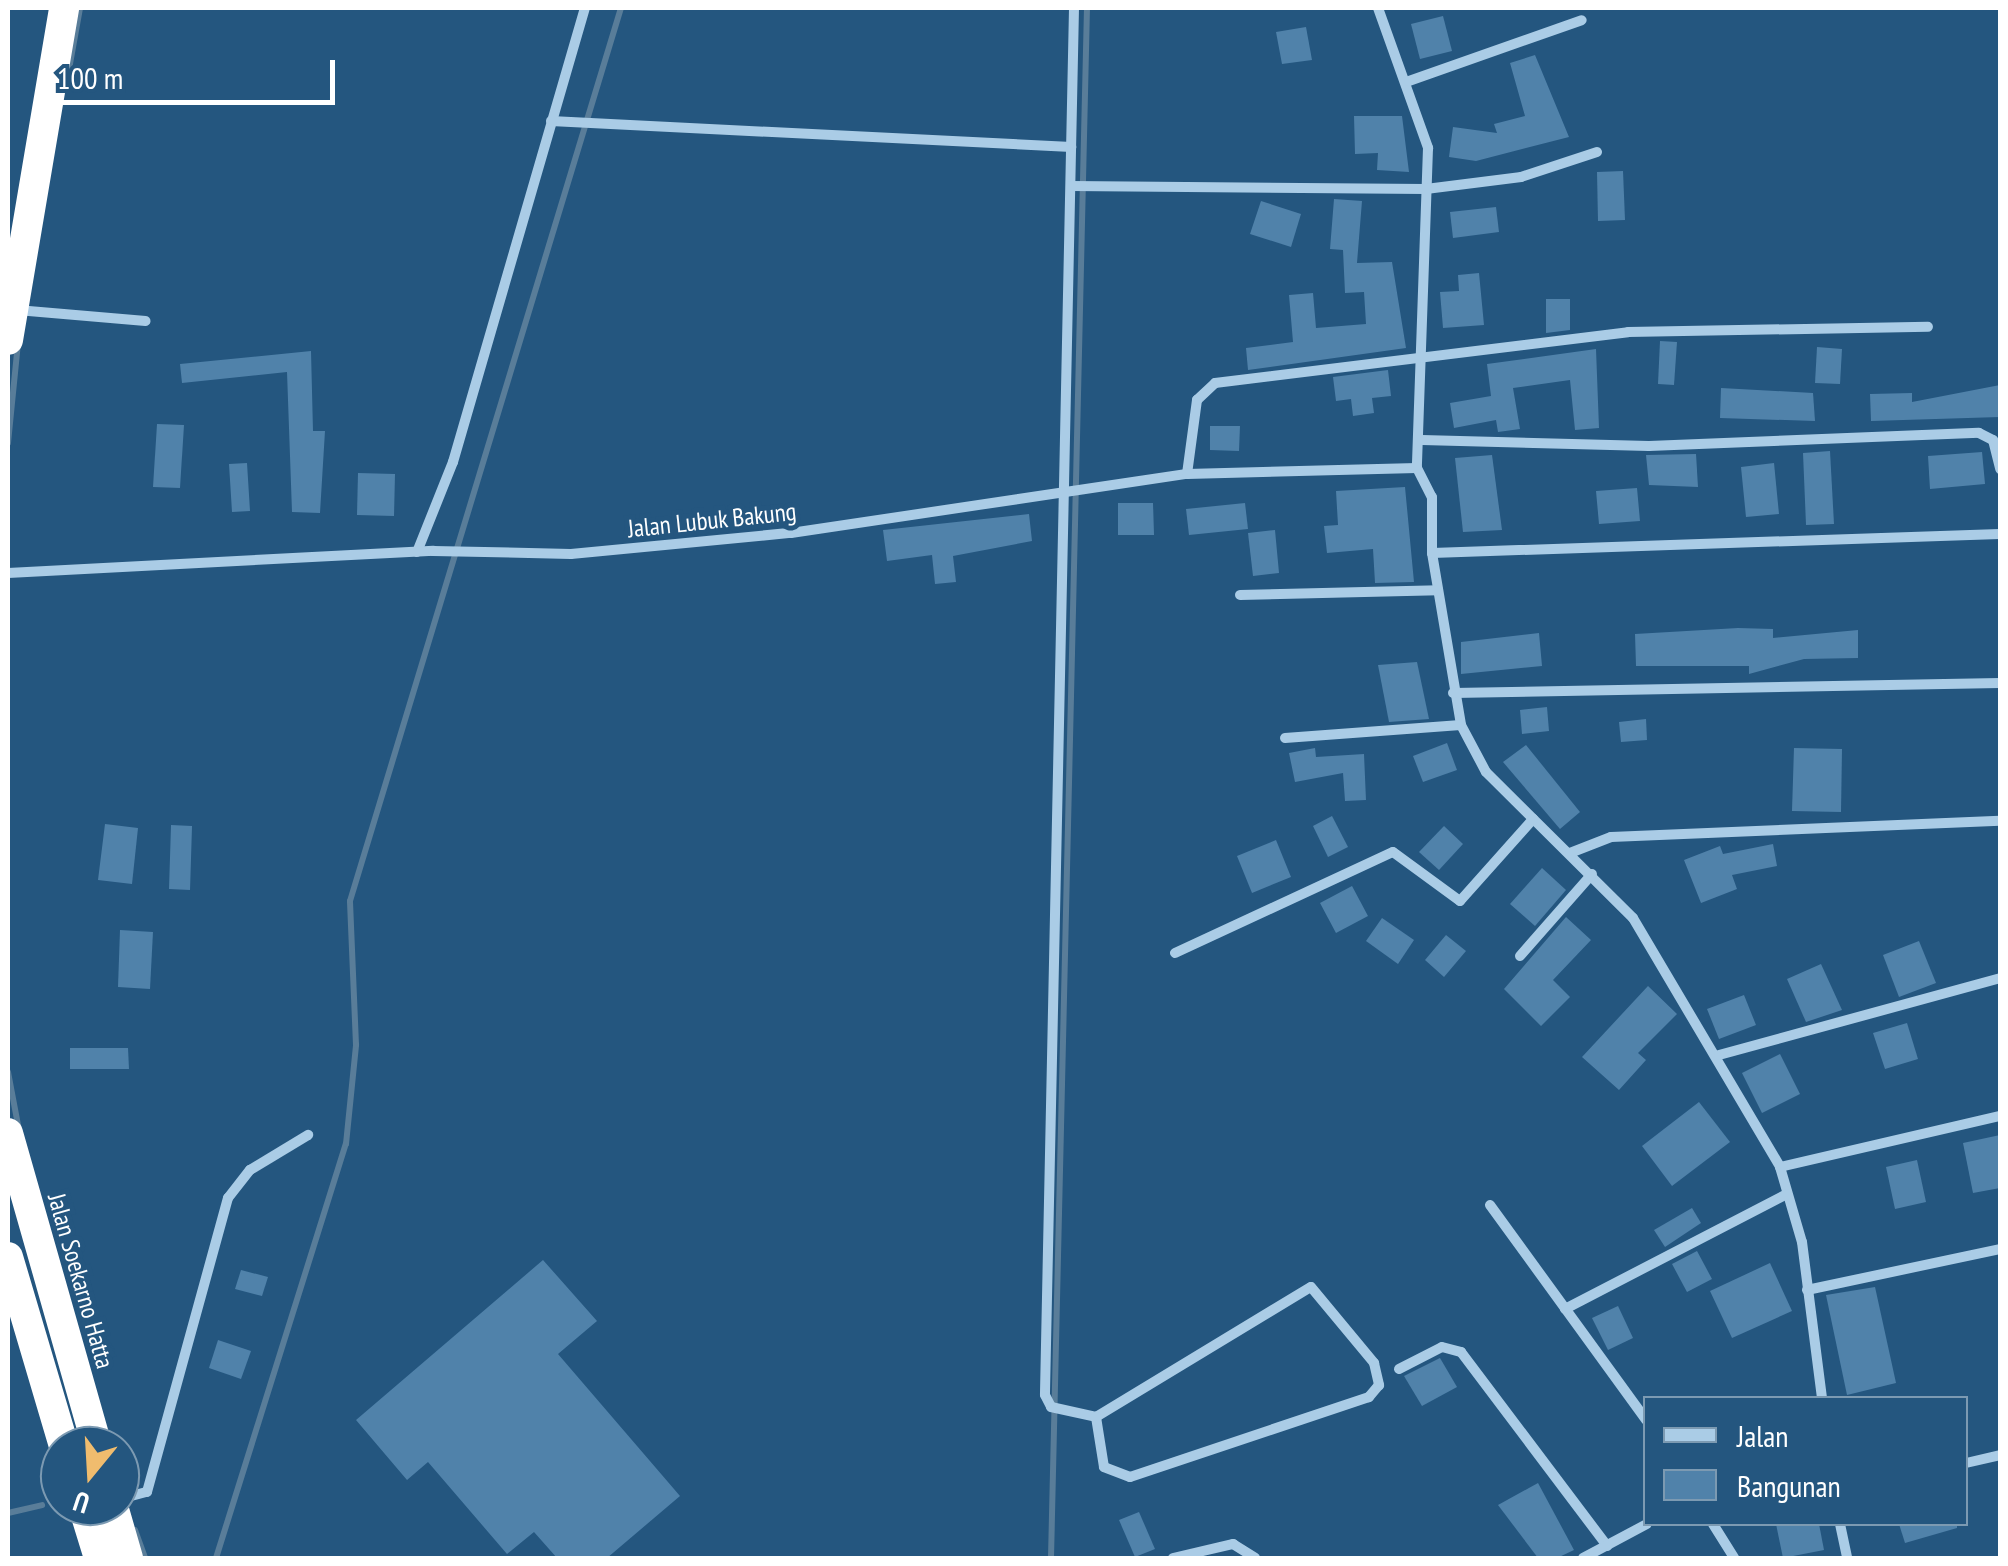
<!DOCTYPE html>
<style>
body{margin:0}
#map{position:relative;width:2008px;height:1566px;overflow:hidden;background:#24567f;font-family:"PT Sans Narrow",sans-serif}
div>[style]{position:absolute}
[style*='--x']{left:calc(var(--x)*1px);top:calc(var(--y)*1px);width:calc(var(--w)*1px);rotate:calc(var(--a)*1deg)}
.stream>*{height:6px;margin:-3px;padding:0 3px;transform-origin:3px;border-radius:3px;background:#597d99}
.building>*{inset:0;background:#5082aa}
.street>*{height:10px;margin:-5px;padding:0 5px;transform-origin:5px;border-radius:5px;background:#aacce6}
.highway>*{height:30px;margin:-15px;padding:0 15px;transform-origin:15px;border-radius:15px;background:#fff}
span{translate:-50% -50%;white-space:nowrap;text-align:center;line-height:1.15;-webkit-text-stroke:10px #24567f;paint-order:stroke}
.street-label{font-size:25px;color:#fff}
.frame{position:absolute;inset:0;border:10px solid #fff;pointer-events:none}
.legend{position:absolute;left:1643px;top:1396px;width:325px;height:130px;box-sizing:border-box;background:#24567f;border:2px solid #7c9ab2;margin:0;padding:12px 18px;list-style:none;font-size:30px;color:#fff}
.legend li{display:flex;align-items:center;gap:20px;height:50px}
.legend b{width:50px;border:2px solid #7c9ab2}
.north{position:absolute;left:40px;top:1426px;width:100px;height:100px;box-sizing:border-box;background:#24567f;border:2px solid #7c9ab2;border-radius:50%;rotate:198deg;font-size:28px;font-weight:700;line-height:40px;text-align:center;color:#fff}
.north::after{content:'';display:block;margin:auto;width:35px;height:45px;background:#f0bc6e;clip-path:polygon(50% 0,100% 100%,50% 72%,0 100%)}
.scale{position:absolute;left:40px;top:60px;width:295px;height:45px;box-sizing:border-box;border:5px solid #fff;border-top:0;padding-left:12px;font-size:30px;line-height:35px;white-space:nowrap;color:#fff;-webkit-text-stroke:8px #24567f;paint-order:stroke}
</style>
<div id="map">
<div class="stream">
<i style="--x:68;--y:75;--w:68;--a:-79.8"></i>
<i style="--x:8;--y:443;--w:100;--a:-84.3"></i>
<i style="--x:8;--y:1072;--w:59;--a:79.3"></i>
<i style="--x:8;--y:1513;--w:35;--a:-13"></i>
<i style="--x:135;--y:1530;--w:30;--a:70"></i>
<i style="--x:216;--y:1558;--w:434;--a:-72.6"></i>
<i style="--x:346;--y:1144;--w:100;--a:-84.2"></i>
<i style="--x:356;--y:1045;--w:144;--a:-92.4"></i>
<i style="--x:350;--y:901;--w:933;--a:-73.12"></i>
<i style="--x:1051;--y:1558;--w:1550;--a:-88.67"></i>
</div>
<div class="building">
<i style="clip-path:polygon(1443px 16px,1452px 51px,1420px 59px,1411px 24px)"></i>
<i style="clip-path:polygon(1306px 27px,1312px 60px,1282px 64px,1276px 32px)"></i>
<i style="clip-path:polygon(1535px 55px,1569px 137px,1476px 161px,1449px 157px,1453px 127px,1497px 133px,1494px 124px,1525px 116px,1510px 63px)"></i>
<i style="clip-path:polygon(1354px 116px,1402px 116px,1409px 172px,1377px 170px,1378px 153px,1355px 154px)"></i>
<i style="clip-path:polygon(1623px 171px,1625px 220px,1598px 221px,1597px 172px)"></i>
<i style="clip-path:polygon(1334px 199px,1362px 201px,1357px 263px,1392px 262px,1406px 348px,1248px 370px,1246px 348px,1293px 342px,1289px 295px,1313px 293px,1316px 328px,1366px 324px,1364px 292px,1345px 293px,1343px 250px,1330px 249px)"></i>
<i style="clip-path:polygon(1261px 201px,1301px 214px,1291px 247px,1250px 234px)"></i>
<i style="clip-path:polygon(1496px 207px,1499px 232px,1453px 238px,1450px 212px)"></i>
<i style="clip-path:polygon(1479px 273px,1484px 325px,1443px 328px,1440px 292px,1459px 291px,1458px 275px)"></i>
<i style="clip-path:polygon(1546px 299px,1570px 299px,1570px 330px,1546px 333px)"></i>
<i style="clip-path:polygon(1660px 341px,1677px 342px,1674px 385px,1658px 384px)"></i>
<i style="clip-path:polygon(1817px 347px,1842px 349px,1840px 384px,1815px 383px)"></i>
<i style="clip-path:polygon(1596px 349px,1599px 428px,1575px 430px,1570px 380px,1513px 388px,1520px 429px,1498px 432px,1496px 420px,1454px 428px,1450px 403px,1491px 396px,1487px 364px)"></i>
<i style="clip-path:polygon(311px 351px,313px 431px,325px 431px,320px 513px,292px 512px,287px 372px,182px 383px,180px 364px)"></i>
<i style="clip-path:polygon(1388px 370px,1391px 396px,1372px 398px,1374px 413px,1353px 416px,1351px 399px,1336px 401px,1333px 377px)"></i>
<i style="clip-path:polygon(2000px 385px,2000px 417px,1871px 421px,1870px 394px,1912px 393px,1912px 402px)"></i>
<i style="clip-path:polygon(1721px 388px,1813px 393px,1815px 421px,1720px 418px)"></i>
<i style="clip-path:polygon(157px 424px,184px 425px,180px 488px,153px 487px)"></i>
<i style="clip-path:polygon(1210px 426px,1240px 426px,1239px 451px,1210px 450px)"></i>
<i style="clip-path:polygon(1830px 451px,1834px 524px,1806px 525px,1803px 453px)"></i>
<i style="clip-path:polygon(1982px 452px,1985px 484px,1930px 489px,1928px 456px)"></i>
<i style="clip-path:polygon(1696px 454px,1698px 487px,1649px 485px,1646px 455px)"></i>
<i style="clip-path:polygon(1492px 455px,1502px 530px,1463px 532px,1455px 458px)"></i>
<i style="clip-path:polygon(247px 463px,250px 511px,232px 512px,229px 464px)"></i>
<i style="clip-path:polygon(1774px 463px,1779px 514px,1746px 517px,1741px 467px)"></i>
<i style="clip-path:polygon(358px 473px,395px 474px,394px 516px,357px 515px)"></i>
<i style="clip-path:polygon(1405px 487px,1414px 582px,1375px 583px,1373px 549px,1327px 553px,1324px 526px,1338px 525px,1336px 491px)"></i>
<i style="clip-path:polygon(1637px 488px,1640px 521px,1599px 524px,1596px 491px)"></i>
<i style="clip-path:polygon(1118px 503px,1153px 503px,1154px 535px,1118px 535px)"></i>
<i style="clip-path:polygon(1245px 503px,1248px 529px,1189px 535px,1186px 509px)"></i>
<i style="clip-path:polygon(1029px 514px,1032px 541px,953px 556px,956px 582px,935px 584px,932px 555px,887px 561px,883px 530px)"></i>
<i style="clip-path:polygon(1275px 530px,1279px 573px,1253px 576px,1248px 533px)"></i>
<i style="clip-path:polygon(1738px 628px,1773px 629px,1773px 638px,1858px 630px,1858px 658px,1804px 659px,1749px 674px,1749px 666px,1636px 666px,1635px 634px)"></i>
<i style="clip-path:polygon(1539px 633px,1542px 666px,1461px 674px,1461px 642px)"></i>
<i style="clip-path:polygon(1417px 662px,1429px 719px,1389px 722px,1378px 665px)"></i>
<i style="clip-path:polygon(1547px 707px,1549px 731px,1522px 734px,1520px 710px)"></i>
<i style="clip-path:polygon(1646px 719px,1647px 740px,1621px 742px,1619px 722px)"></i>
<i style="clip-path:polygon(1447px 743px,1457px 770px,1423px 782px,1413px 756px)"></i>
<i style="clip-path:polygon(1526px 745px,1580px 812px,1560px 829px,1503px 762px)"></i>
<i style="clip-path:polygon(1315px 748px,1316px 757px,1364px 754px,1366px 800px,1345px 801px,1343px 773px,1295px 782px,1289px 753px)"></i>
<i style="clip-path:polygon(1794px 748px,1842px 749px,1841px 812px,1792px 811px)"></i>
<i style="clip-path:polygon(1332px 816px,1348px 847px,1328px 857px,1313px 826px)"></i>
<i style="clip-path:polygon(105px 824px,138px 828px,132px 884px,98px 880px)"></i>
<i style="clip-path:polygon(171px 825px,192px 826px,190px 890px,169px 889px)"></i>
<i style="clip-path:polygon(1444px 826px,1463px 844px,1439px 870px,1419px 852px)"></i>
<i style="clip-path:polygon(1276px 840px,1291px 877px,1252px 893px,1237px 856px)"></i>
<i style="clip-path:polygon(1773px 844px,1777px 866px,1732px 875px,1737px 889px,1701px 903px,1684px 860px,1720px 846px,1723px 854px)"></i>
<i style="clip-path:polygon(1542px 868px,1566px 890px,1535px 926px,1510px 904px)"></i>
<i style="clip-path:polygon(1352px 886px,1368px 916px,1336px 933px,1320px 903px)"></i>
<i style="clip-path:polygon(1566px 917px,1591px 940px,1553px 980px,1570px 997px,1541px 1026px,1504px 989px)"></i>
<i style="clip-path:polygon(1382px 918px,1414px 940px,1398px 964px,1366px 941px)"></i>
<i style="clip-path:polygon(120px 930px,153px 932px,150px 989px,118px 987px)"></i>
<i style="clip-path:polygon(1446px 935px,1466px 951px,1444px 977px,1425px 960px)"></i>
<i style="clip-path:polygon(1919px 941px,1936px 983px,1899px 997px,1883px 955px)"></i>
<i style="clip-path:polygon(1821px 964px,1842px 1010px,1806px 1022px,1787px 979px)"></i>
<i style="clip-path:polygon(1648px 986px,1677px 1014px,1638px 1053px,1646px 1060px,1619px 1090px,1582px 1057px)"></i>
<i style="clip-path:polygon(1744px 995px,1756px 1025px,1719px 1039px,1707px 1009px)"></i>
<i style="clip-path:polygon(1907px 1023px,1918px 1059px,1885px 1069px,1873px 1033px)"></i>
<i style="clip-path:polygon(70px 1048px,128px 1048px,129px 1069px,70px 1069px)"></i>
<i style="clip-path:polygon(1780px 1054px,1800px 1094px,1762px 1113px,1742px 1073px)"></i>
<i style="clip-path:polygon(1699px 1102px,1730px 1142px,1672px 1186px,1642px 1146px)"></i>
<i style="clip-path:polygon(2000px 1135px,2000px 1188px,1973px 1193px,1963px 1143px)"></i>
<i style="clip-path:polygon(1917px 1160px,1926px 1202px,1895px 1209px,1886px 1167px)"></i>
<i style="clip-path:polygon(1692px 1208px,1701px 1223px,1665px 1247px,1654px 1230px)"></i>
<i style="clip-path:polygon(1697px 1251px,1712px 1279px,1687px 1292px,1672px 1264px)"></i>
<i style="clip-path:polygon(543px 1260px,597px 1321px,558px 1354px,680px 1496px,607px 1558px,557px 1558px,534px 1532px,507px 1554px,428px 1462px,407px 1480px,356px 1420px)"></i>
<i style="clip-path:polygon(1770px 1263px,1792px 1311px,1732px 1338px,1710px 1291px)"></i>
<i style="clip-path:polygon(241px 1270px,268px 1277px,262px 1296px,235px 1289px)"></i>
<i style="clip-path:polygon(1875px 1287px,1896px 1383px,1847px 1395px,1826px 1295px)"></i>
<i style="clip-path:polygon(1618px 1306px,1633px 1338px,1608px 1350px,1592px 1318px)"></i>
<i style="clip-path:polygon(218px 1340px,251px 1351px,241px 1379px,209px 1368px)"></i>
<i style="clip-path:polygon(1440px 1358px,1457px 1387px,1422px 1406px,1404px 1376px)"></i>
<i style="clip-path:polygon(1538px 1483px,1574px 1550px,1557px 1558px,1538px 1558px,1498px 1505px)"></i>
<i style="clip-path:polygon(1139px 1512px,1155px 1549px,1135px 1557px,1119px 1520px)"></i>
<i style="clip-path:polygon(1776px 1524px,1819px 1524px,1824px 1550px,1783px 1558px)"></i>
<i style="clip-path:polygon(1899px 1524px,1957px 1524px,1957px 1528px,1905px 1543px)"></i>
</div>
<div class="street">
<i style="--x:1074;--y:8;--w:1387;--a:91.2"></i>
<i style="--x:1045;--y:1395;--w:13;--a:63"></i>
<i style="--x:1051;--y:1407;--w:46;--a:12.5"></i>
<i style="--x:1096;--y:1417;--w:251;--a:-31.2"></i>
<i style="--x:1311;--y:1287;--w:99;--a:50.3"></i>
<i style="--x:1374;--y:1363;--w:23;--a:77"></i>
<i style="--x:1379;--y:1385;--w:16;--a:130"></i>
<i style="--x:1369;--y:1397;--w:252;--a:161.5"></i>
<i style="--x:1130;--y:1477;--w:28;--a:-159"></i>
<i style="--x:1104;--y:1467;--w:51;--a:-99.1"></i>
<i style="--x:1378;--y:8;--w:149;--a:70.3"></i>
<i style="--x:1428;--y:148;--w:320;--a:92"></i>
<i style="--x:1409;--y:81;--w:183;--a:-19.4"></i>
<i style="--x:551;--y:121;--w:521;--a:2.86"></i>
<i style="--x:1071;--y:186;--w:355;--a:0.5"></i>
<i style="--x:1426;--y:189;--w:96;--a:-7.2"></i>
<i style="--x:1521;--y:177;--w:80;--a:-18.2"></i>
<i style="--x:17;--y:310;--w:129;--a:4.9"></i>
<i style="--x:1422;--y:440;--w:227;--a:1.5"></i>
<i style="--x:1649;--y:446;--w:330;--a:-2.3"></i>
<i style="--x:1979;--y:433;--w:16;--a:27"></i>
<i style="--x:1993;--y:440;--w:30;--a:76"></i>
<i style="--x:1417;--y:468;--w:33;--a:63"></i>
<i style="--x:1432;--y:497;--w:56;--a:90"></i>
<i style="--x:1432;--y:553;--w:174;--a:80.4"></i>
<i style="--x:1461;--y:725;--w:53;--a:62"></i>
<i style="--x:1486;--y:772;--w:207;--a:44.8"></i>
<i style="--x:1633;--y:918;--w:289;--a:59.4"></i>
<i style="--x:1780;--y:1167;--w:78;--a:73.7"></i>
<i style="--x:1802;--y:1242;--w:157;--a:82.7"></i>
<i style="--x:1187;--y:474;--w:75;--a:-82.3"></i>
<i style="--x:1197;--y:400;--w:25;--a:-43"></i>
<i style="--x:1215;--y:383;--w:416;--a:-7"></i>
<i style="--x:1628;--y:332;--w:300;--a:-1"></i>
<i style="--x:417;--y:552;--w:97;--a:-68.2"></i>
<i style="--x:453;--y:462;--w:473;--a:-73.8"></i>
<i style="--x:1432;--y:553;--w:568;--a:-1.92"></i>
<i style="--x:8;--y:573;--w:426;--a:-3"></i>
<i style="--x:433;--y:551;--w:138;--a:1.2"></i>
<i style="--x:571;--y:554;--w:221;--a:-5.5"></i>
<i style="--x:791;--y:533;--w:400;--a:-8.5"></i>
<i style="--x:1187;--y:474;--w:230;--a:-1.5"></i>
<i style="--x:1240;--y:595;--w:198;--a:-1.4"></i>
<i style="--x:1453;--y:693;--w:547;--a:-1.05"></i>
<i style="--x:1285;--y:738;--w:176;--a:-4.2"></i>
<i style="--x:1570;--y:853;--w:44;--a:-21.3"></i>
<i style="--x:1611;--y:837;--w:389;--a:-2.4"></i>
<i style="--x:1175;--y:953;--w:240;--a:-24.9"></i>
<i style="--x:1393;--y:852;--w:83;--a:36.2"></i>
<i style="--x:1460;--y:901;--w:110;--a:-48.3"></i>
<i style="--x:1520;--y:956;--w:109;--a:-48.7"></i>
<i style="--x:1719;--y:1055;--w:291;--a:-15.3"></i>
<i style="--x:1780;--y:1167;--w:226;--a:-13.1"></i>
<i style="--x:1490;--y:1205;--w:266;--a:54"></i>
<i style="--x:1807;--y:1290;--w:197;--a:-12"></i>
<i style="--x:1565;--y:1309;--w:250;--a:-27.4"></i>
<i style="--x:1399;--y:1369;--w:48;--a:-27.1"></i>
<i style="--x:1442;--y:1347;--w:20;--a:15"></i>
<i style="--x:1461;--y:1352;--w:243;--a:53"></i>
<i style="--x:1966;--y:1463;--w:35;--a:-13"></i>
<i style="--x:120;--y:1499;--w:28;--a:-15"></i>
<i style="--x:147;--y:1492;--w:305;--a:-74.6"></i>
<i style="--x:228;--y:1198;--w:36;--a:-52"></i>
<i style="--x:250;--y:1170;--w:68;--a:-31.1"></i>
<i style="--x:1713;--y:1524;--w:40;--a:58"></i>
<i style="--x:1840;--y:1524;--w:35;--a:78"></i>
<i style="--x:1173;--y:1558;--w:62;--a:-13.1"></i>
<i style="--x:1233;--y:1544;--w:26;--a:32"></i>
<i style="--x:1583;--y:1558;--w:72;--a:-28"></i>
</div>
<div class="highway">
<i style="--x:8;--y:340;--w:337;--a:-80.4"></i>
<i style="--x:8;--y:1133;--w:325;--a:74.1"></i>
<i style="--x:8;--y:1257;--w:197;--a:73.5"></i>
<i style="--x:83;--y:1506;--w:54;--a:72.9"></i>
<i style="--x:113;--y:1506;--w:54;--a:73.9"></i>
</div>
<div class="street-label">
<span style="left:712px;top:520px;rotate:-6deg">Jalan Lubuk Bakung</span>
<span style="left:81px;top:1281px;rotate:74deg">Jalan Soekarno Hatta</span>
</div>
<div class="frame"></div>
<ul class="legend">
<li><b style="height:12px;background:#aacce6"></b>Jalan</li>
<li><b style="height:28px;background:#5082aa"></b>Bangunan</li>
</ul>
<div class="north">U</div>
<div class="scale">100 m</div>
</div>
